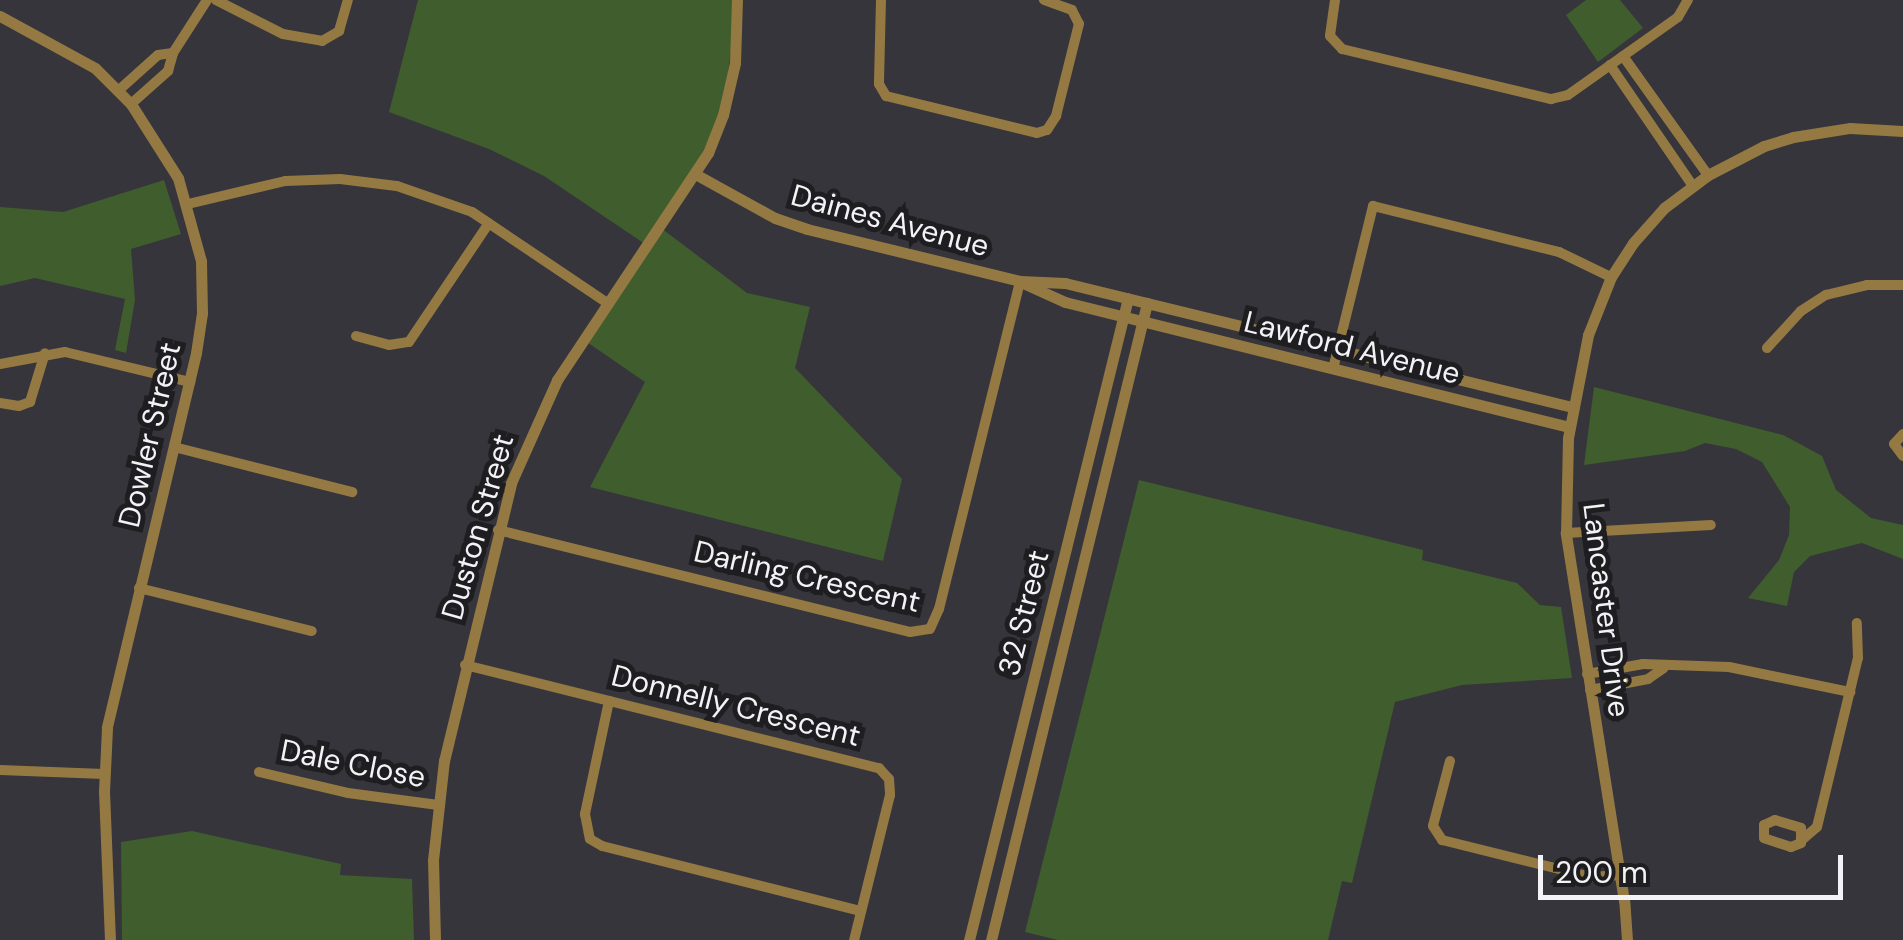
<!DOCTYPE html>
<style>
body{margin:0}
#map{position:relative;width:1903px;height:940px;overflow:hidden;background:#36353b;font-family:"DM Sans",sans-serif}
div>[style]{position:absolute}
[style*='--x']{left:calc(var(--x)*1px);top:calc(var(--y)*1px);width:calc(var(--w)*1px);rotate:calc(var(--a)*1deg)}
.green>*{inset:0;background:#405d2d}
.minor>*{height:10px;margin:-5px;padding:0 5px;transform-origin:5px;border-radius:5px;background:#957943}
.tertiary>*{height:11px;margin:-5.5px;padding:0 5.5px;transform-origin:5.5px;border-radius:5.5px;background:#957943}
span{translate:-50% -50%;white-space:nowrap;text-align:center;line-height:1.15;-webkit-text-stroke:10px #1e1d20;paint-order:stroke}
.street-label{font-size:30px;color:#f3f2f6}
.scale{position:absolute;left:1538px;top:855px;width:305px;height:45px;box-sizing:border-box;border:5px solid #f3f2f6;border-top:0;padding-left:12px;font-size:30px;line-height:35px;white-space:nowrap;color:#f3f2f6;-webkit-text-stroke:8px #1e1d20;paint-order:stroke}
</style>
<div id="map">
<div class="green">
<i style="clip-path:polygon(418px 0,737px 0,723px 115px,661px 228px,747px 293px,810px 307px,795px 368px,902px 479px,883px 561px,590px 487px,645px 382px,584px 340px,648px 246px,544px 176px,489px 149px,389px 112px)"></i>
<i style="clip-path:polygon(1586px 0,1620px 0,1643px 28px,1598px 62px,1566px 15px)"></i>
<i style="clip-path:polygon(164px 180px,181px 234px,131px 249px,135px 300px,126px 353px,115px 350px,125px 299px,35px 278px,0 286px,0 207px,63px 212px)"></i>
<i style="clip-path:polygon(1594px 387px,1783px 435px,1800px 444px,1822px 456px,1836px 490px,1871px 518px,1903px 525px,1903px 559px,1862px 543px,1810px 556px,1794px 572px,1787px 606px,1748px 598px,1779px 560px,1789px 535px,1790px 507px,1762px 462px,1736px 449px,1705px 443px,1685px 451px,1584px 465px)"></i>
<i style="clip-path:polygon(1139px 480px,1423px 550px,1422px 560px,1517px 583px,1540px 605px,1561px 607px,1572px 678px,1462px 685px,1395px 702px,1352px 883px,1342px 881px,1328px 940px,1058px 940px,1025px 932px)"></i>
<i style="clip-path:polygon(192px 831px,341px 864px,340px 875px,412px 879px,414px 940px,122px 940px,121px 842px)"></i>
</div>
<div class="minor">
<i style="--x:216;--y:0;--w:75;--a:26.9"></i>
<i style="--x:283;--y:34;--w:40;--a:10"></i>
<i style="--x:322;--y:41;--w:20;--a:-30"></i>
<i style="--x:339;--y:31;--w:32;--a:-74"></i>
<i style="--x:881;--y:0;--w:84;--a:91.4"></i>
<i style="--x:879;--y:84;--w:14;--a:60"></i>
<i style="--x:886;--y:96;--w:155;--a:13.8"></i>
<i style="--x:1037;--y:133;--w:10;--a:-17"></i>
<i style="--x:1047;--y:130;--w:17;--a:-57"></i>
<i style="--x:1056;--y:116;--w:95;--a:-76"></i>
<i style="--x:1079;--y:24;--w:16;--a:-117"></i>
<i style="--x:1072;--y:10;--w:30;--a:-160"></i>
<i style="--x:1335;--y:0;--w:36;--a:98"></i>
<i style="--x:1330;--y:36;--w:18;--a:47"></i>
<i style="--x:1342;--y:49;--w:215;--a:13.5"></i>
<i style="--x:1551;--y:99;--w:17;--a:-13"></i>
<i style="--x:1568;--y:95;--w:135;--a:-35.3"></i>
<i style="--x:1678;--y:17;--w:20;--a:-60"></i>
<i style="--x:1623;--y:56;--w:146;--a:54.5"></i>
<i style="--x:1610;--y:65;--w:147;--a:55.6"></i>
<i style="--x:119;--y:90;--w:52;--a:-41.9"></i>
<i style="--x:158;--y:55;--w:15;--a:-8"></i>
<i style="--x:131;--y:104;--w:50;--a:-41.7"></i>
<i style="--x:168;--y:71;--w:19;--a:-74"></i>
<i style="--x:173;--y:53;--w:63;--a:-57.3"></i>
<i style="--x:188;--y:204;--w:100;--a:-13.3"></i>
<i style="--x:285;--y:181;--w:55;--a:-2.1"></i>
<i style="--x:340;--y:179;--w:57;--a:7"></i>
<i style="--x:397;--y:186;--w:79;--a:19.1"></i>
<i style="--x:472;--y:212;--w:165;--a:33.9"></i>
<i style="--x:356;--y:336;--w:34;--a:15"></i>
<i style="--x:389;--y:345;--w:20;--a:-9"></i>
<i style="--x:409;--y:342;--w:143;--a:-56.1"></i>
<i style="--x:1767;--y:348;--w:50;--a:-47.4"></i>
<i style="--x:1801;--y:311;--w:30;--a:-33"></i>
<i style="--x:1826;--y:295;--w:42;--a:-13.7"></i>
<i style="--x:1867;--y:285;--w:36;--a:0"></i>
<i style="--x:0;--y:364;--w:66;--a:-10.5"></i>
<i style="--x:65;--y:352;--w:129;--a:13.5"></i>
<i style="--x:1333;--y:369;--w:168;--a:-76.2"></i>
<i style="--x:1373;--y:206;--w:192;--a:13.9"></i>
<i style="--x:1559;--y:252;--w:58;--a:25.7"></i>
<i style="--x:0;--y:403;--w:19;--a:9"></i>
<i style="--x:19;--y:406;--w:12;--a:-20"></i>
<i style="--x:30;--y:402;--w:51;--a:-73"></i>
<i style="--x:1903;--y:434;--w:13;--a:132"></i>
<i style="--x:1894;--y:444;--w:15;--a:53"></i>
<i style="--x:174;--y:447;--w:184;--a:14.2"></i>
<i style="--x:498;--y:530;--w:424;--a:13.9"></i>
<i style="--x:910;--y:632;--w:20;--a:-9"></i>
<i style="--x:930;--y:629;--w:22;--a:-66"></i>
<i style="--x:939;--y:609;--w:338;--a:-76.1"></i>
<i style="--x:1566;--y:533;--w:145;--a:-3.2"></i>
<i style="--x:139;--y:588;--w:178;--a:14"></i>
<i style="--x:465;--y:665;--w:427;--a:14"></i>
<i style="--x:879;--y:768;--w:15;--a:48"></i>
<i style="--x:889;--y:779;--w:16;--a:86"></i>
<i style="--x:890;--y:795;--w:149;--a:103.9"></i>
<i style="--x:1587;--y:674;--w:57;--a:-10.1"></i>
<i style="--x:1643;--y:664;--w:86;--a:2"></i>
<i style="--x:1729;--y:667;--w:124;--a:11.7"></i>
<i style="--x:1590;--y:690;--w:59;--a:-10.7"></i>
<i style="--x:1648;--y:679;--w:19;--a:-35"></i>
<i style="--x:609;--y:701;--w:116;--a:102"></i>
<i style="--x:585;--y:814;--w:25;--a:79"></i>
<i style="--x:590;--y:839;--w:14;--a:30"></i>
<i style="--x:602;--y:846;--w:267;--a:14.1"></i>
<i style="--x:1450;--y:761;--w:67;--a:104.7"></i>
<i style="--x:1433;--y:826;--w:17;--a:57"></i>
<i style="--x:1442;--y:840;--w:154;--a:13.9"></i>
<i style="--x:1592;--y:877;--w:28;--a:-4"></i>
<i style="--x:0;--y:770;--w:104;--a:2.2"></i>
<i style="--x:259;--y:772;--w:91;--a:13.3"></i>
<i style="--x:348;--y:793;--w:91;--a:7.6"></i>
<i style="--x:1775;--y:820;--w:27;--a:17"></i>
<i style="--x:1801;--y:828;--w:15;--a:90"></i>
<i style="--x:1801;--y:843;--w:11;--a:158"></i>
<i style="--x:1791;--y:847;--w:28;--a:-162"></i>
<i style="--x:1764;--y:838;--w:13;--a:-90"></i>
<i style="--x:1764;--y:825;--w:12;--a:-24"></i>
<i style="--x:1803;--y:839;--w:18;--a:-41"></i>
<i style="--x:1817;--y:827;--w:174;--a:-76.4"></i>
<i style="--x:1858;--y:658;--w:35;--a:-92"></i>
</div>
<div class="tertiary">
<i style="--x:0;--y:16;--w:108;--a:28.7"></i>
<i style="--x:95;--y:68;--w:51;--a:45"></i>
<i style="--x:131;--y:104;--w:88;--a:57.6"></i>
<i style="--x:178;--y:178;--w:86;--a:74.5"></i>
<i style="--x:201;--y:261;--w:52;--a:88.9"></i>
<i style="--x:202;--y:313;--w:40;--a:98.5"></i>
<i style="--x:196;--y:353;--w:385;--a:103.4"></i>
<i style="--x:107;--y:728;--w:63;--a:92.7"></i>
<i style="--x:104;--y:791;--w:149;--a:87.7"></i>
<i style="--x:697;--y:175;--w:89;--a:28.9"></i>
<i style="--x:775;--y:218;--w:34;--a:19"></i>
<i style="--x:807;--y:229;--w:219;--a:13.7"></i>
<i style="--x:1020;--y:281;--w:45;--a:2.5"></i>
<i style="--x:1065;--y:283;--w:522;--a:13.74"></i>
<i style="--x:1023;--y:283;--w:46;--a:24.3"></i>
<i style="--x:1065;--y:302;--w:519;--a:13.93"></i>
<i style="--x:435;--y:940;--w:80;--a:-91.4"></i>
<i style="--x:433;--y:860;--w:100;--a:-83.7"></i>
<i style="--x:444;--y:761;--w:286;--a:-76.4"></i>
<i style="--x:511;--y:483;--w:113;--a:-65.9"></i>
<i style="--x:557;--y:380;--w:273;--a:-56.4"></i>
<i style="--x:708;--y:153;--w:41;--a:-68.5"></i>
<i style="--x:723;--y:115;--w:53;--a:-77"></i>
<i style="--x:735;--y:63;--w:63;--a:-88.2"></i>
<i style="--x:969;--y:940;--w:661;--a:-76.09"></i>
<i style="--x:991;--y:940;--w:656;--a:-76.24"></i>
<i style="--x:1627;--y:940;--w:39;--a:-94"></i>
<i style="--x:1624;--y:901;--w:373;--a:-99"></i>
<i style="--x:1566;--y:533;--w:95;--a:-88.8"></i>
<i style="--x:1568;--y:438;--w:105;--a:-79"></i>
<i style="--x:1588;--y:335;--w:62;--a:-68.4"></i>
<i style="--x:1611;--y:277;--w:40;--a:-57.1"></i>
<i style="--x:1633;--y:243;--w:47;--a:-48.5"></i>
<i style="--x:1664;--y:208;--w:55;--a:-36.9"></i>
<i style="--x:1708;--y:175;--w:63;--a:-27.4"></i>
<i style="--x:1764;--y:146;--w:30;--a:-17"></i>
<i style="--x:1793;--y:137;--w:58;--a:-9"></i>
<i style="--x:1850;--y:128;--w:53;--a:3.2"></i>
</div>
<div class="street-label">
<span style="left:890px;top:221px;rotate:15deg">Daines Avenue</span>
<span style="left:1352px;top:348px;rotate:14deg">Lawford Avenue</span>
<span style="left:150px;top:435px;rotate:-77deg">Dowler Street</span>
<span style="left:478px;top:527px;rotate:-74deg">Duston Street</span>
<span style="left:807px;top:577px;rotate:13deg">Darling Crescent</span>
<span style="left:1606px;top:610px;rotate:83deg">Lancaster Drive</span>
<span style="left:1024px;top:613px;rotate:-76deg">32 Street</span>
<span style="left:736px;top:706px;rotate:14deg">Donnelly Crescent</span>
<span style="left:353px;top:764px;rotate:11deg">Dale Close</span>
</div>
<div class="scale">200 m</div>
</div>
